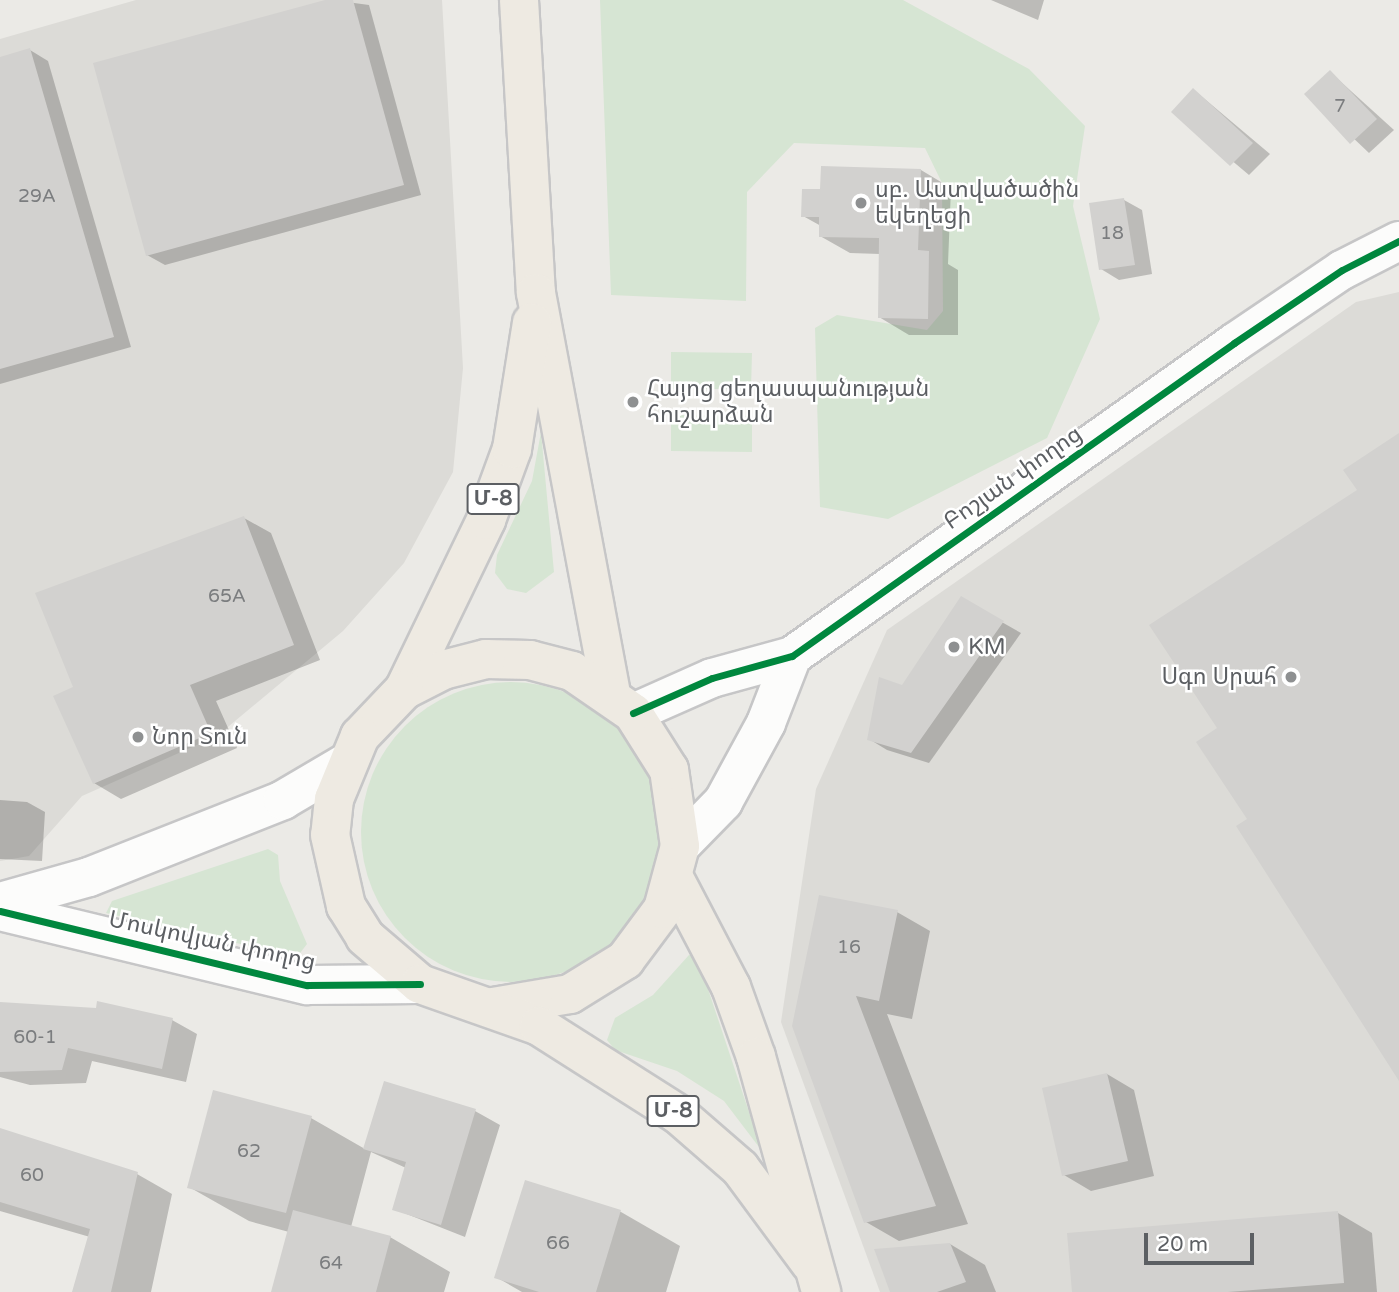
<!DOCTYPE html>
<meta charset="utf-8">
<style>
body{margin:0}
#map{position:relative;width:1399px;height:1292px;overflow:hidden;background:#ebeae6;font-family:"Varela Round","Noto Sans Armenian",sans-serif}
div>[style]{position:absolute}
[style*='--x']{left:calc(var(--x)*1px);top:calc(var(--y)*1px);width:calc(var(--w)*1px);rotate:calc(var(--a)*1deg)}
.industrial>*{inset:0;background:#dcdbd7}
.green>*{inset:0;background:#d6e5d3}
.round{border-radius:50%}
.shadow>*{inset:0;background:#0003}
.building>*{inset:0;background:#d2d1cf}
.roads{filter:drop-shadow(2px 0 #c6c6c7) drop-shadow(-2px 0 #c6c6c7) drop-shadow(0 2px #c6c6c7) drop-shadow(0 -2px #c6c6c7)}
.secondary>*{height:38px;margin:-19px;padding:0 19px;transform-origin:19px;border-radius:19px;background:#fcfcfb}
.highway>*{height:38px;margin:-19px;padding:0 19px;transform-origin:19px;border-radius:19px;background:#eeeae2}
.cycleway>*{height:7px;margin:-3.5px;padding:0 3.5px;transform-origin:3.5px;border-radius:3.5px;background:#00873e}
.dots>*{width:19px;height:19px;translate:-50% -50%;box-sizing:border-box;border:4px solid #fff;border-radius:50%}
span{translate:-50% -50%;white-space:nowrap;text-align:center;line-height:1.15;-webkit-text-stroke:5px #fff;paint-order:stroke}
.number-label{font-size:19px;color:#7b7d7f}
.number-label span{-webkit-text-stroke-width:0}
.shield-label span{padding:2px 5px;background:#fff;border:2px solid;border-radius:5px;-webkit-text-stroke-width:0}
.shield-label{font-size:21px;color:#5c5f63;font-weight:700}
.poi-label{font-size:23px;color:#5c5f63}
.left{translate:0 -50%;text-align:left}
.right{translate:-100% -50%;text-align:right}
.street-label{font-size:23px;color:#5c5f63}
.scale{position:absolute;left:1144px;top:1233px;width:110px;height:32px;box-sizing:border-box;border:4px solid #5c5f63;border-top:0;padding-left:9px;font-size:21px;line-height:24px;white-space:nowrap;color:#5c5f63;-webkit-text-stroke:5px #fff;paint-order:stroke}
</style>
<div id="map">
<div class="industrial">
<i style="clip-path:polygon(136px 0,442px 0,463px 368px,453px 472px,404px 563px,343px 631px,217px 736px,82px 796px,29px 856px,0 861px,0 39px)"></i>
<i style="clip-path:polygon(1399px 292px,1399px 1292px,880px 1292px,781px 1022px,816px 789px,887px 630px,1356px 302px)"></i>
</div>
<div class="green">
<i style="clip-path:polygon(600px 0,903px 0,1029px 69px,1085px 126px,1073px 206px,1100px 319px,1047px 438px,888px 519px,820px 507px,815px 328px,837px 315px,927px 330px,943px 311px,942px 183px,925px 148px,794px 143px,747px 192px,746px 301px,611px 295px)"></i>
<i style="clip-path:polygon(671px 352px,752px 353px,751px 389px,671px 389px)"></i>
<i style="clip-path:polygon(671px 415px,752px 416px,752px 452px,671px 451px)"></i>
<i style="clip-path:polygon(541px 432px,554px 572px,526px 593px,507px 589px,495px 573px,497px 555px,532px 481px)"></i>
<i class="round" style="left:361px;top:682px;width:300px;height:300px"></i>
<i style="clip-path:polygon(268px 849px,278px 855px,280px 881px,307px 944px,297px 957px,106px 913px,112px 901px)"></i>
<i style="clip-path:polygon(689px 955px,697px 956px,762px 1151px,724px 1101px,677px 1071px,615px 1050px,607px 1040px,615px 1018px,653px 995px)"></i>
</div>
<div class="shadow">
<i style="clip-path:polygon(332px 0,369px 5px,421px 195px,165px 265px,147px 255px)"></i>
<i style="clip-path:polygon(991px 0,1044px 0,1038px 20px)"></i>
<i style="clip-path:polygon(30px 50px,48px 61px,131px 347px,0 384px,0 59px)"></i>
<i style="clip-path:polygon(1330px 72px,1394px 130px,1369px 153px,1307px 94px)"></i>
<i style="clip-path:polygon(1194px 90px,1270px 154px,1249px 175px,1173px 111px)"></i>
<i style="clip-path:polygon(921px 170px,951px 188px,948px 264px,958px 270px,958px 335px,909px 335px,879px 317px,880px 254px,850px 253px,820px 236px,821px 226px,803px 216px,821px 191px)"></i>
<i style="clip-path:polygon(1124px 200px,1142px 210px,1152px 274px,1119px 280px,1101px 269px)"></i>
<i style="clip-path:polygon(244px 518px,271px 533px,320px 660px,216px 701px,237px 748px,121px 799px,94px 783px,75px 688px)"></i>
<i style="clip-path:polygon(961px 599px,1021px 633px,929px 763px,887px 750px,869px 739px)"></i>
<i style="clip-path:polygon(0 800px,27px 802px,45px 812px,42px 861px,0 859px)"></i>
<i style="clip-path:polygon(897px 912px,930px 931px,912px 1019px,887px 1014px,968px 1224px,899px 1241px,866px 1222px,794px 1026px)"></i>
<i style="clip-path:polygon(0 1004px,172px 1020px,197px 1034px,186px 1082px,92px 1061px,86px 1083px,30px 1085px,0 1077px)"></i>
<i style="clip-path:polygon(1107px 1074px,1134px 1090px,1154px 1176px,1091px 1191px,1064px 1175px)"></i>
<i style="clip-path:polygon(475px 1111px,500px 1125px,465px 1237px,394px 1209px,406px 1168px,371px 1152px,351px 1227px,390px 1237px,450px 1272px,444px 1292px,273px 1292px,289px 1232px,249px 1221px,189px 1187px,311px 1118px,365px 1149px)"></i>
<i style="clip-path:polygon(0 1132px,137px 1174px,172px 1194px,151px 1292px,76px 1292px,90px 1237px,0 1211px)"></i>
<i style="clip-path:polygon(526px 1183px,621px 1212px,680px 1246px,666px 1292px,522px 1292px,496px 1277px)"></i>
<i style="clip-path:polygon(1338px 1213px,1372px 1233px,1377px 1292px,1073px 1292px)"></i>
<i style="clip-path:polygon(950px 1244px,985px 1265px,996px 1292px,892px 1292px)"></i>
</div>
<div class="building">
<i style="clip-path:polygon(325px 0,353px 0,404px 185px,146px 256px,93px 63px)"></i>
<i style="clip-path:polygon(30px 48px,114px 337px,0 369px,0 57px)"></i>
<i style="clip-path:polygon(1330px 70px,1377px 119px,1350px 144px,1304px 94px)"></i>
<i style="clip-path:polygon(1193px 88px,1253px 143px,1230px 166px,1171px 112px)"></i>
<i style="clip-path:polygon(821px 166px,921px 169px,918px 250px,929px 251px,928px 319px,878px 318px,879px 238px,819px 237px,819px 217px,801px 217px,802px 189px,820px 189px)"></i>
<i style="clip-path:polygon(1124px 198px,1135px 265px,1099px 270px,1089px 203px)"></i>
<i style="clip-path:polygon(1399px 433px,1399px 1081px,1236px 826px,1247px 819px,1196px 742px,1217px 728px,1149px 625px,1357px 490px,1343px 470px)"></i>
<i style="clip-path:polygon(244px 516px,294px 645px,190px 685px,211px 733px,93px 784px,53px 696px,73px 687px,35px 593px)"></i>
<i style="clip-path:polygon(961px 596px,1004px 621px,911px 753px,867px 740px,879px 677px,902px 685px)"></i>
<i style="clip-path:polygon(819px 895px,898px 910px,879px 1001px,856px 996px,936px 1206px,864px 1223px,792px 1026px)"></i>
<i style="clip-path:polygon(97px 1001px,173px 1018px,162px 1069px,68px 1048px,62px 1070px,0 1072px,0 1002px,96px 1008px)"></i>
<i style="clip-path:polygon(1107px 1073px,1128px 1161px,1062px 1176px,1042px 1088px)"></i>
<i style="clip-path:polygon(384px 1081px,476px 1109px,441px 1225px,392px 1210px,406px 1162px,363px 1149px)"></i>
<i style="clip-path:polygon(213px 1090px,312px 1116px,286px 1213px,187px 1188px)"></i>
<i style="clip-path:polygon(0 1128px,138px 1172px,111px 1292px,72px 1292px,90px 1229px,0 1202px)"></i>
<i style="clip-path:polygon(525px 1180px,621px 1210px,596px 1292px,539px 1292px,494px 1278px)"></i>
<i style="clip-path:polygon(293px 1210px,391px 1236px,376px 1292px,271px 1292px)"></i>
<i style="clip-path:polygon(1338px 1211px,1344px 1283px,1228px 1292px,1072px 1292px,1067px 1233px)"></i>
<i style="clip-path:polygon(950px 1243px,966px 1282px,937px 1292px,890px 1292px,874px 1249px)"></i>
</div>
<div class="roads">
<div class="secondary">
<i style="--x:633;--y:713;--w:86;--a:-23.9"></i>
<i style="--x:712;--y:678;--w:83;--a:-15.4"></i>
<i style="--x:792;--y:656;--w:542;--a:-35.3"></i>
<i style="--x:1234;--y:343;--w:130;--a:-34.1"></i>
<i style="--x:1342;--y:270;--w:64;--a:-27"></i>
<i style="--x:680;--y:846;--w:62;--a:-45.7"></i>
<i style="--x:723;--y:802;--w:90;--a:-61.4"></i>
<i style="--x:766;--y:723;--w:72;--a:-68.8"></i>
<i style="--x:0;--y:902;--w:92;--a:-15.7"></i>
<i style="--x:89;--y:877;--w:209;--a:-21.6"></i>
<i style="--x:283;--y:800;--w:71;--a:-30.5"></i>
<i style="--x:0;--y:911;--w:316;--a:13.6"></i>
<i style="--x:307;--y:985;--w:113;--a:-0.5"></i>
</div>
<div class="highway">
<i style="--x:519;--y:0;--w:293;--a:86.7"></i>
<i style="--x:536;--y:293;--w:407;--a:79.4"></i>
<i style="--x:404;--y:690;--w:189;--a:-64.2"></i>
<i style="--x:486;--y:520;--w:76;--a:-69.9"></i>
<i style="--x:512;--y:449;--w:128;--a:-81"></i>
<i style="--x:674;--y:878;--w:123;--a:62.4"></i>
<i style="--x:731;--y:987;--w:74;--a:70.3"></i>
<i style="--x:756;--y:1057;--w:244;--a:74.5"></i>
<i style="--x:493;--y:1007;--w:78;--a:-9.6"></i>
<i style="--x:570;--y:994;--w:65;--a:-31.7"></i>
<i style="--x:625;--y:960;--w:64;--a:-53.3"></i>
<i style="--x:663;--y:909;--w:65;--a:-74.9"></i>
<i style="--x:680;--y:846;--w:77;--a:-98.2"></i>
<i style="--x:669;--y:770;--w:67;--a:-122.3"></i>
<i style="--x:633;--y:713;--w:74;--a:-145.5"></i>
<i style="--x:572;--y:671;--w:43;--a:-165.3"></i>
<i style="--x:530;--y:660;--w:44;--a:-178.7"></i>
<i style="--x:486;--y:659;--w:44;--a:165.7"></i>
<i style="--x:443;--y:670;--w:44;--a:152.9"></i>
<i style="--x:404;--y:690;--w:64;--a:133.7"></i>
<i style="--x:360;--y:736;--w:68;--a:112.4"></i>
<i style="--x:334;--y:799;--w:36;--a:96"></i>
<i style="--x:330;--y:835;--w:73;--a:77.3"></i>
<i style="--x:346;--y:906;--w:36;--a:58"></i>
<i style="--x:365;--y:937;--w:72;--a:40.5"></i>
<i style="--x:420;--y:984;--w:126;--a:19.4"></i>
<i style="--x:539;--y:1026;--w:166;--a:32.4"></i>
<i style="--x:679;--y:1115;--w:81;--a:41"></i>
<i style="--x:740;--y:1168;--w:119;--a:53.5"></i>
</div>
</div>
<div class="cycleway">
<i style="--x:633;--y:713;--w:86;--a:-23.9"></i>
<i style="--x:712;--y:678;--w:83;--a:-15.4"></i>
<i style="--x:792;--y:656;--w:542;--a:-35.3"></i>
<i style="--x:1234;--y:343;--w:130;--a:-34.1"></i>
<i style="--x:1342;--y:270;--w:64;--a:-27"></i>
<i style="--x:0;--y:911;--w:316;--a:13.6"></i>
<i style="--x:307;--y:985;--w:113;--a:-0.5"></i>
</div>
<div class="dots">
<i style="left:861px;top:203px;background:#8e9091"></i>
<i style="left:633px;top:402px;background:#8e9091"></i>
<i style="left:954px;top:647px;background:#8e9091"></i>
<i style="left:1291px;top:677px;background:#8e9091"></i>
<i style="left:138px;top:737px;background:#8e9091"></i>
</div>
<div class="number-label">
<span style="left:1340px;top:107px">7</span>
<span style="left:37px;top:197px">29A</span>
<span style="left:1112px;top:234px">18</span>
<span style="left:227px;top:597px">65A</span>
<span style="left:849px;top:948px">16</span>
<span style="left:35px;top:1038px">60-1</span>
<span style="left:249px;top:1152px">62</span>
<span style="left:32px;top:1176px">60</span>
<span style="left:558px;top:1244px">66</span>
<span style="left:331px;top:1264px">64</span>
</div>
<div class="shield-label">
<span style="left:493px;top:499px">Մ-8</span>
<span style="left:673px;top:1111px">Մ-8</span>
</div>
<div class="poi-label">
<span class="left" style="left:875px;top:203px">սբ. Աստվածածին<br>եկեղեցի</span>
<span class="left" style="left:647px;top:402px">Հայոց ցեղասպանության<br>հուշարձան</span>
<span class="left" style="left:968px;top:647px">KM</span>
<span class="right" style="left:1277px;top:677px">Սգո Սրահ</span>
<span class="left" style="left:152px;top:737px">Նոր Տուն</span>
</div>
<div class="street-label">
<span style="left:1013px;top:478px;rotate:-35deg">Բոշյան փողոց</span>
<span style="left:212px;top:941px;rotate:12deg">Մոսկովյան փողոց</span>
</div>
<div class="scale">20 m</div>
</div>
